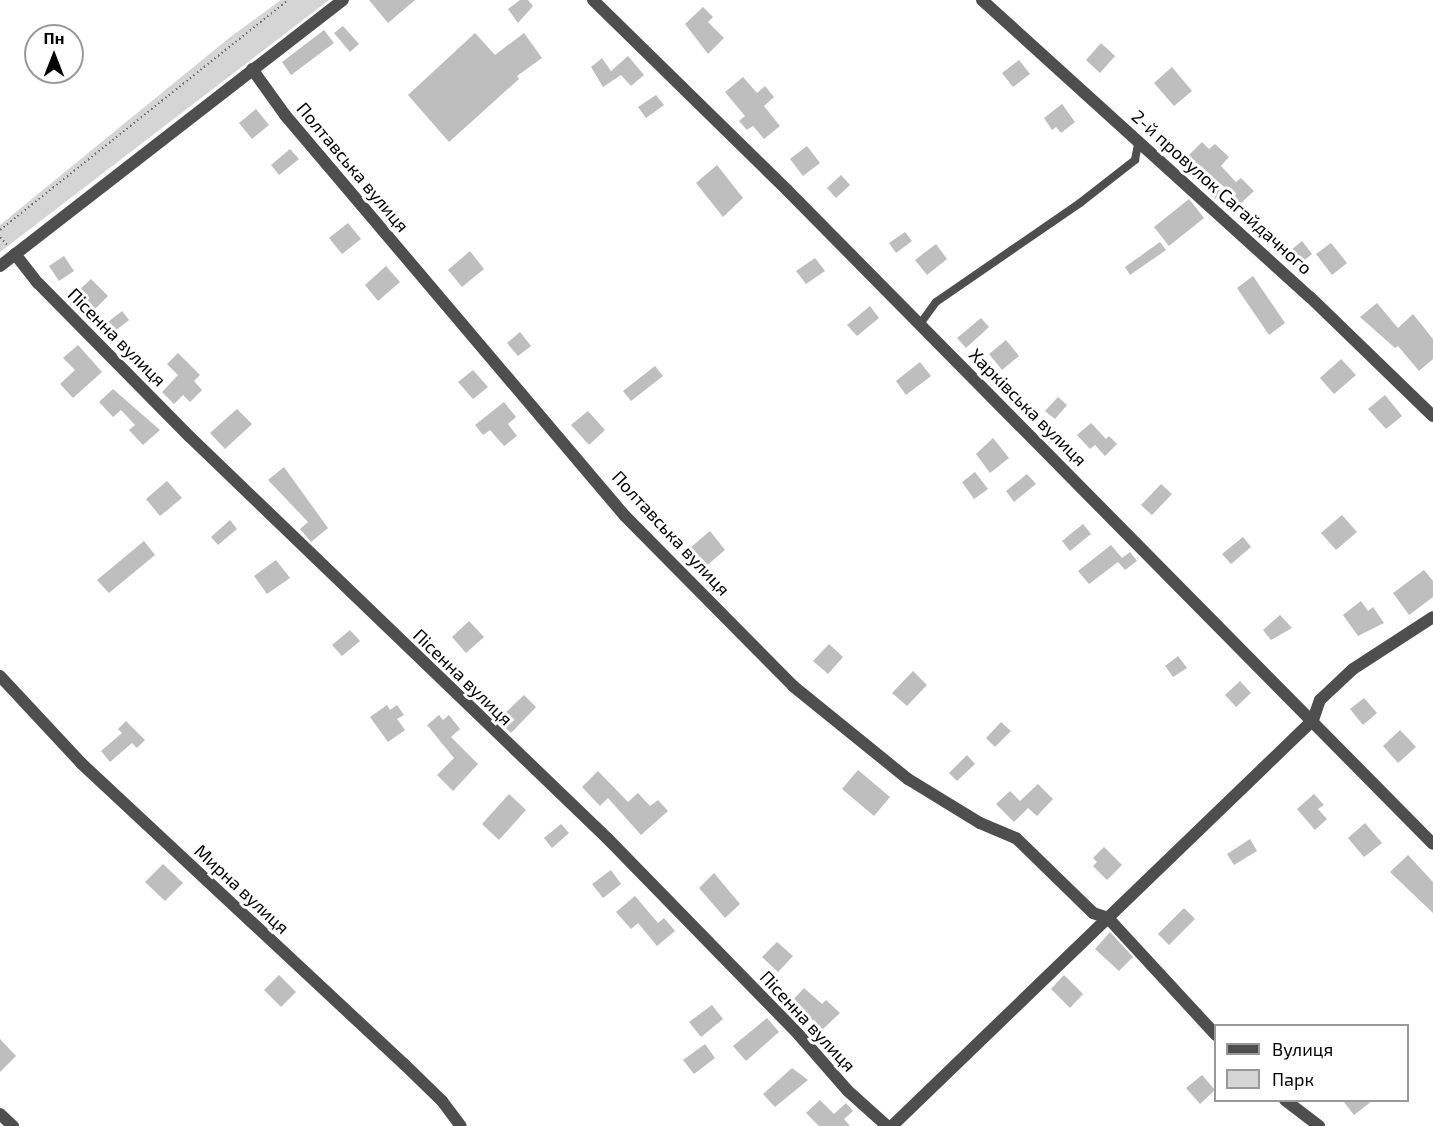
<!DOCTYPE html>
<meta charset="utf-8">
<style>
body{margin:0}
#map{position:relative;width:1433px;height:1126px;overflow:hidden;background:#fff;font-family:"Exo 2",sans-serif}
div>[style]{position:absolute}
[style*='--x']{left:calc(var(--x)*1px);top:calc(var(--y)*1px);width:calc(var(--w)*1px);rotate:calc(var(--a)*1deg)}
.green>*{inset:0;background:#d5d5d5}
.building>*{inset:0;background:#bebebe}
.path>*{height:2px;margin-top:-1px;transform-origin:0;background:repeating-linear-gradient(90deg,#707070 0 1.5px,transparent 0 4.5px)}
.service>*{height:8px;margin:-4px;padding:0 4px;transform-origin:4px;border-radius:4px;background:#4e4e4e}
.minor>*{height:12px;margin:-6px;padding:0 6px;transform-origin:6px;border-radius:6px;background:#4e4e4e}
span{translate:-50% -50%;white-space:nowrap;text-align:center;line-height:1.15;-webkit-text-stroke:6px #fff;paint-order:stroke}
.street-label{font-size:18px;color:#000}
.legend{position:absolute;left:1214px;top:1024px;width:195px;height:78px;box-sizing:border-box;background:#fff;border:2px solid #999;margin:0;padding:8px 10px;list-style:none;font-size:18px;color:#000}
.legend li{display:flex;align-items:center;gap:12px;height:30px}
.legend b{width:30px;border:2px solid #999}
.north{position:absolute;left:24px;top:24px;width:60px;height:60px;box-sizing:border-box;background:#fff;border:2px solid #999;border-radius:50%;rotate:0deg;font-size:16px;font-weight:700;line-height:24px;text-align:center;color:#000}
.north::after{content:'';display:block;margin:auto;width:21px;height:27px;background:#000;clip-path:polygon(50% 0,100% 100%,50% 72%,0 100%)}
</style>
<div id="map">
<div class="green">
<i style="clip-path:polygon(281px 0,329px 0,0 252px,0 225px,229px 38px)"></i>
</div>
<div class="building">
<i style="clip-path:polygon(369px 0,415px 0,388px 23px)"></i>
<i style="clip-path:polygon(520px 0,528px 0,533px 6px,518px 23px,508px 9px)"></i>
<i style="clip-path:polygon(703px 7px,713px 17px,708px 22px,724px 38px,708px 54px,685px 24px)"></i>
<i style="clip-path:polygon(343px 26px,359px 44px,350px 52px,334px 33px)"></i>
<i style="clip-path:polygon(324px 30px,334px 43px,291px 75px,282px 62px)"></i>
<i style="clip-path:polygon(475px 33px,495px 55px,524px 33px,542px 58px,517px 76px,519px 79px,449px 142px,408px 95px)"></i>
<i style="clip-path:polygon(1101px 43px,1115px 56px,1100px 73px,1086px 60px)"></i>
<i style="clip-path:polygon(628px 56px,644px 75px,631px 86px,621px 75px,603px 87px,591px 67px,602px 58px,611px 71px)"></i>
<i style="clip-path:polygon(1019px 60px,1030px 74px,1013px 87px,1002px 73px)"></i>
<i style="clip-path:polygon(1172px 67px,1192px 91px,1174px 106px,1154px 83px)"></i>
<i style="clip-path:polygon(743px 77px,757px 93px,765px 86px,774px 97px,764px 106px,780px 126px,764px 139px,753px 126px,747px 130px,739px 121px,745px 116px,725px 92px)"></i>
<i style="clip-path:polygon(656px 95px,664px 105px,646px 118px,638px 107px)"></i>
<i style="clip-path:polygon(1062px 104px,1075px 122px,1061px 133px,1056px 127px,1052px 130px,1044px 118px)"></i>
<i style="clip-path:polygon(256px 109px,269px 125px,252px 139px,239px 123px)"></i>
<i style="clip-path:polygon(1202px 142px,1209px 149px,1215px 144px,1229px 157px,1221px 166px,1236px 182px,1241px 178px,1254px 191px,1239px 205px,1225px 190px,1215px 199px,1202px 186px,1211px 178px,1188px 156px)"></i>
<i style="clip-path:polygon(807px 146px,820px 163px,803px 176px,790px 159px)"></i>
<i style="clip-path:polygon(290px 149px,299px 159px,279px 175px,271px 165px)"></i>
<i style="clip-path:polygon(717px 165px,743px 198px,723px 217px,696px 183px)"></i>
<i style="clip-path:polygon(841px 175px,850px 185px,836px 198px,827px 188px)"></i>
<i style="clip-path:polygon(1189px 199px,1204px 218px,1169px 246px,1154px 227px)"></i>
<i style="clip-path:polygon(348px 223px,361px 239px,342px 254px,329px 238px)"></i>
<i style="clip-path:polygon(905px 232px,912px 241px,896px 253px,889px 243px)"></i>
<i style="clip-path:polygon(1302px 241px,1312px 254px,1296px 267px,1286px 254px)"></i>
<i style="clip-path:polygon(1160px 242px,1166px 250px,1130px 275px,1125px 267px)"></i>
<i style="clip-path:polygon(1331px 243px,1347px 263px,1332px 275px,1316px 254px)"></i>
<i style="clip-path:polygon(936px 244px,947px 259px,927px 275px,915px 260px)"></i>
<i style="clip-path:polygon(470px 251px,484px 269px,462px 287px,448px 270px)"></i>
<i style="clip-path:polygon(64px 256px,74px 271px,59px 281px,49px 266px)"></i>
<i style="clip-path:polygon(815px 258px,825px 271px,806px 284px,796px 271px)"></i>
<i style="clip-path:polygon(386px 266px,400px 282px,378px 301px,365px 285px)"></i>
<i style="clip-path:polygon(1253px 276px,1285px 323px,1269px 335px,1237px 288px)"></i>
<i style="clip-path:polygon(91px 279px,108px 296px,94px 310px,76px 293px)"></i>
<i style="clip-path:polygon(1377px 303px,1398px 328px,1413px 314px,1433px 339px,1433px 359px,1419px 371px,1398px 346px,1395px 348px,1360px 317px)"></i>
<i style="clip-path:polygon(870px 306px,879px 318px,857px 336px,847px 325px)"></i>
<i style="clip-path:polygon(122px 311px,129px 320px,115px 331px,108px 322px)"></i>
<i style="clip-path:polygon(981px 318px,989px 327px,966px 348px,957px 338px)"></i>
<i style="clip-path:polygon(520px 332px,531px 346px,518px 356px,507px 343px)"></i>
<i style="clip-path:polygon(1006px 340px,1019px 356px,1002px 370px,989px 354px)"></i>
<i style="clip-path:polygon(78px 345px,102px 372px,73px 398px,60px 384px,75px 370px,63px 358px)"></i>
<i style="clip-path:polygon(178px 353px,200px 375px,194px 381px,202px 390px,190px 402px,183px 395px,174px 404px,162px 392px,178px 375px,167px 364px)"></i>
<i style="clip-path:polygon(1341px 359px,1356px 375px,1334px 394px,1320px 378px)"></i>
<i style="clip-path:polygon(920px 362px,931px 376px,906px 395px,896px 381px)"></i>
<i style="clip-path:polygon(655px 366px,663px 376px,631px 401px,623px 391px)"></i>
<i style="clip-path:polygon(473px 370px,488px 387px,473px 399px,458px 382px)"></i>
<i style="clip-path:polygon(113px 389px,160px 430px,143px 445px,129px 430px,135px 425px,121px 410px,113px 417px,99px 402px)"></i>
<i style="clip-path:polygon(1385px 395px,1402px 416px,1386px 429px,1368px 409px)"></i>
<i style="clip-path:polygon(1058px 397px,1067px 405px,1055px 419px,1045px 411px)"></i>
<i style="clip-path:polygon(504px 402px,516px 417px,508px 424px,517px 436px,504px 446px,490px 430px,483px 435px,475px 425px)"></i>
<i style="clip-path:polygon(237px 409px,252px 424px,225px 449px,210px 433px)"></i>
<i style="clip-path:polygon(588px 411px,605px 430px,589px 445px,571px 425px)"></i>
<i style="clip-path:polygon(1091px 423px,1106px 439px,1109px 436px,1117px 444px,1105px 456px,1095px 445px,1090px 449px,1077px 435px)"></i>
<i style="clip-path:polygon(993px 438px,1009px 458px,990px 473px,976px 454px)"></i>
<i style="clip-path:polygon(284px 467px,328px 528px,311px 542px,300px 529px,308px 522px,268px 480px)"></i>
<i style="clip-path:polygon(975px 472px,988px 489px,974px 499px,962px 482px)"></i>
<i style="clip-path:polygon(1027px 474px,1036px 484px,1014px 502px,1006px 491px)"></i>
<i style="clip-path:polygon(167px 481px,182px 498px,160px 516px,146px 499px)"></i>
<i style="clip-path:polygon(1161px 484px,1172px 494px,1152px 515px,1141px 505px)"></i>
<i style="clip-path:polygon(1342px 515px,1357px 532px,1336px 550px,1321px 533px)"></i>
<i style="clip-path:polygon(230px 520px,237px 529px,218px 545px,211px 537px)"></i>
<i style="clip-path:polygon(1083px 524px,1091px 534px,1070px 551px,1062px 541px)"></i>
<i style="clip-path:polygon(710px 531px,725px 550px,706px 566px,690px 548px)"></i>
<i style="clip-path:polygon(1243px 537px,1251px 547px,1231px 564px,1222px 554px)"></i>
<i style="clip-path:polygon(144px 541px,155px 555px,109px 593px,97px 580px)"></i>
<i style="clip-path:polygon(1111px 545px,1122px 558px,1130px 552px,1137px 561px,1125px 570px,1118px 562px,1089px 584px,1078px 571px)"></i>
<i style="clip-path:polygon(276px 560px,290px 578px,267px 594px,254px 576px)"></i>
<i style="clip-path:polygon(1424px 570px,1433px 581px,1433px 597px,1409px 615px,1393px 593px)"></i>
<i style="clip-path:polygon(1361px 601px,1368px 611px,1373px 607px,1384px 623px,1358px 636px,1343px 615px)"></i>
<i style="clip-path:polygon(1280px 615px,1292px 628px,1271px 640px,1263px 630px)"></i>
<i style="clip-path:polygon(469px 621px,484px 637px,466px 653px,452px 637px)"></i>
<i style="clip-path:polygon(350px 630px,360px 641px,342px 656px,332px 645px)"></i>
<i style="clip-path:polygon(829px 644px,843px 657px,828px 674px,813px 661px)"></i>
<i style="clip-path:polygon(1178px 656px,1187px 668px,1173px 677px,1165px 666px)"></i>
<i style="clip-path:polygon(913px 671px,927px 685px,907px 706px,892px 693px)"></i>
<i style="clip-path:polygon(1240px 681px,1251px 693px,1236px 707px,1225px 695px)"></i>
<i style="clip-path:polygon(524px 695px,536px 707px,511px 733px,498px 720px)"></i>
<i style="clip-path:polygon(1364px 698px,1377px 713px,1363px 725px,1350px 709px)"></i>
<i style="clip-path:polygon(387px 705px,390px 710px,397px 705px,404px 715px,397px 719px,405px 730px,388px 742px,370px 717px)"></i>
<i style="clip-path:polygon(439px 715px,443px 720px,449px 715px,460px 729px,451px 737px,478px 764px,453px 791px,437px 775px,454px 758px,427px 725px)"></i>
<i style="clip-path:polygon(126px 721px,145px 740px,137px 748px,132px 743px,110px 762px,101px 751px,122px 733px,118px 729px)"></i>
<i style="clip-path:polygon(1001px 722px,1011px 731px,995px 747px,986px 738px)"></i>
<i style="clip-path:polygon(1400px 730px,1416px 747px,1398px 763px,1383px 746px)"></i>
<i style="clip-path:polygon(967px 755px,975px 764px,957px 781px,949px 773px)"></i>
<i style="clip-path:polygon(858px 770px,890px 797px,874px 816px,842px 789px)"></i>
<i style="clip-path:polygon(598px 771px,628px 802px,638px 793px,650px 806px,658px 800px,668px 811px,641px 835px,608px 798px,600px 806px,582px 787px)"></i>
<i style="clip-path:polygon(1038px 784px,1053px 799px,1037px 816px,1028px 808px,1014px 822px,996px 804px,1010px 791px,1020px 801px)"></i>
<i style="clip-path:polygon(509px 794px,526px 810px,499px 840px,482px 824px)"></i>
<i style="clip-path:polygon(1314px 794px,1324px 805px,1318px 809px,1327px 819px,1315px 830px,1297px 809px)"></i>
<i style="clip-path:polygon(1365px 823px,1382px 843px,1364px 857px,1348px 838px)"></i>
<i style="clip-path:polygon(561px 824px,569px 833px,552px 848px,544px 838px)"></i>
<i style="clip-path:polygon(1250px 839px,1257px 851px,1234px 865px,1227px 854px)"></i>
<i style="clip-path:polygon(1104px 847px,1122px 865px,1107px 880px,1093px 866px,1097px 862px,1093px 858px)"></i>
<i style="clip-path:polygon(1408px 855px,1433px 882px,1433px 913px,1390px 872px)"></i>
<i style="clip-path:polygon(163px 864px,183px 883px,165px 901px,145px 882px)"></i>
<i style="clip-path:polygon(611px 870px,621px 884px,603px 898px,592px 884px)"></i>
<i style="clip-path:polygon(714px 873px,740px 904px,725px 918px,699px 888px)"></i>
<i style="clip-path:polygon(635px 896px,658px 923px,664px 918px,675px 931px,657px 946px,638px 923px,631px 929px,616px 912px)"></i>
<i style="clip-path:polygon(1184px 908px,1195px 919px,1169px 945px,1158px 934px)"></i>
<i style="clip-path:polygon(1110px 932px,1133px 957px,1119px 971px,1095px 949px)"></i>
<i style="clip-path:polygon(777px 942px,793px 956px,778px 972px,762px 957px)"></i>
<i style="clip-path:polygon(279px 975px,296px 992px,281px 1007px,264px 990px)"></i>
<i style="clip-path:polygon(1064px 975px,1083px 994px,1070px 1008px,1051px 989px)"></i>
<i style="clip-path:polygon(804px 988px,822px 1004px,826px 1000px,840px 1013px,823px 1029px,791px 1002px)"></i>
<i style="clip-path:polygon(712px 1005px,723px 1019px,701px 1037px,689px 1022px)"></i>
<i style="clip-path:polygon(767px 1018px,779px 1032px,746px 1061px,733px 1046px)"></i>
<i style="clip-path:polygon(0 1039px,16px 1056px,0 1072px)"></i>
<i style="clip-path:polygon(705px 1044px,715px 1058px,694px 1074px,683px 1060px)"></i>
<i style="clip-path:polygon(792px 1068px,808px 1080px,775px 1107px,763px 1094px)"></i>
<i style="clip-path:polygon(1202px 1075px,1215px 1090px,1200px 1104px,1186px 1088px)"></i>
<i style="clip-path:polygon(820px 1100px,834px 1114px,846px 1103px,853px 1111px,844px 1119px,850px 1126px,819px 1126px,806px 1113px)"></i>
<i style="clip-path:polygon(1343px 1101px,1372px 1101px,1354px 1115px)"></i>
</div>
<div class="path">
<i style="--x:0;--y:230;--w:369;--a:-38.6"></i>
<i style="--x:0;--y:237;--w:12;--a:48"></i>
</div>
<div class="service">
<i style="--x:920;--y:324;--w:27;--a:-54"></i>
<i style="--x:936;--y:302;--w:175;--a:-34.5"></i>
<i style="--x:1080;--y:203;--w:70;--a:-38"></i>
<i style="--x:1135;--y:160;--w:20;--a:-79"></i>
</div>
<div class="minor">
<i style="--x:593;--y:0;--w:272;--a:44.4"></i>
<i style="--x:787;--y:190;--w:919;--a:45.35"></i>
<i style="--x:982;--y:0;--w:442;--a:42.2"></i>
<i style="--x:1310;--y:297;--w:171;--a:44.1"></i>
<i style="--x:252;--y:69;--w:57;--a:54.3"></i>
<i style="--x:285;--y:115;--w:526;--a:49.71"></i>
<i style="--x:625;--y:516;--w:239;--a:45.3"></i>
<i style="--x:793;--y:686;--w:148;--a:39"></i>
<i style="--x:908;--y:779;--w:84;--a:31.4"></i>
<i style="--x:980;--y:823;--w:39;--a:23"></i>
<i style="--x:1016;--y:838;--w:107;--a:44.2"></i>
<i style="--x:1093;--y:913;--w:16;--a:18"></i>
<i style="--x:1108;--y:918;--w:159;--a:47.3"></i>
<i style="--x:15;--y:254;--w:37;--a:52"></i>
<i style="--x:38;--y:283;--w:216;--a:45.4"></i>
<i style="--x:190;--y:437;--w:579;--a:43.88"></i>
<i style="--x:607;--y:838;--w:275;--a:45.7"></i>
<i style="--x:799;--y:1035;--w:74;--a:48.8"></i>
<i style="--x:848;--y:1091;--w:52;--a:41.9"></i>
<i style="--x:0;--y:266;--w:434;--a:-37.8"></i>
<i style="--x:0;--y:676;--w:119;--a:47"></i>
<i style="--x:81;--y:763;--w:442;--a:43"></i>
<i style="--x:404;--y:1064;--w:53;--a:44.2"></i>
<i style="--x:442;--y:1101;--w:31;--a:53"></i>
<i style="--x:1285;--y:1100;--w:43;--a:37.4"></i>
<i style="--x:0;--y:1114;--w:18;--a:43"></i>
<i style="--x:892;--y:1126;--w:585;--a:-43.96"></i>
<i style="--x:1313;--y:720;--w:21;--a:-71"></i>
<i style="--x:1320;--y:700;--w:45;--a:-43.2"></i>
<i style="--x:1353;--y:669;--w:95;--a:-33"></i>
</div>
<div class="street-label">
<span style="left:353px;top:167px;rotate:50deg">Полтавська вулиця</span>
<span style="left:1222px;top:192px;rotate:42deg">2-й провулок Сагайдачного</span>
<span style="left:117px;top:337px;rotate:45deg">Пісенна вулиця</span>
<span style="left:1028px;top:407px;rotate:45deg">Харківська вулиця</span>
<span style="left:671px;top:533px;rotate:47deg">Полтавська вулиця</span>
<span style="left:463px;top:677px;rotate:44deg">Пісенна вулиця</span>
<span style="left:242px;top:889px;rotate:43deg">Мирна вулиця</span>
<span style="left:808px;top:1021px;rotate:47deg">Пісенна вулиця</span>
</div>
<ul class="legend">
<li><b style="height:8px;background:#4e4e4e"></b>Вулиця</li>
<li><b style="height:16px;background:#d5d5d5"></b>Парк</li>
</ul>
<div class="north">Пн</div>
</div>
